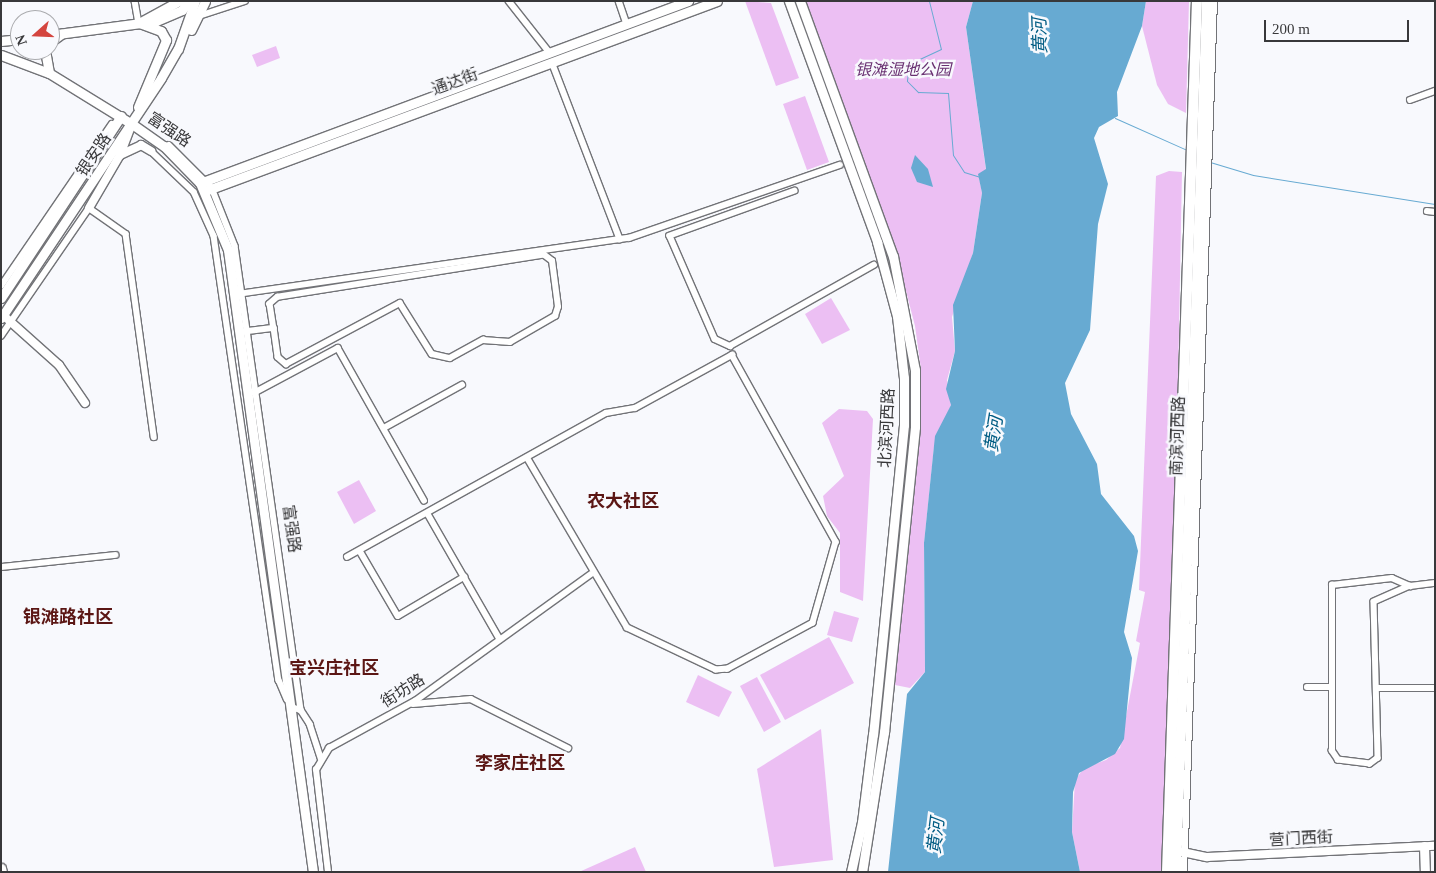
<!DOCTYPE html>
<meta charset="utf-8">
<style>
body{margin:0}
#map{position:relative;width:1436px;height:873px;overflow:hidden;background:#f8f9fd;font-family:"Times New Roman","Noto Sans SC",serif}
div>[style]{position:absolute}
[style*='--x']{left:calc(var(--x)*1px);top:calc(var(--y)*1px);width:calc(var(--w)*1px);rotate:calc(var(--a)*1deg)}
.green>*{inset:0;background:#ecbff3}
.water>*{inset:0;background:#67aad2}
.stream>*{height:1px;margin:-0.5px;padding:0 0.5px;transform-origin:0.5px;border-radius:0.5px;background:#67aad2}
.roads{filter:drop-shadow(1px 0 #727377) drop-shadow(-1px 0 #727377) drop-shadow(0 1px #727377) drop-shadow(0 -1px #727377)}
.minor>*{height:5.5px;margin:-2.75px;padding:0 2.75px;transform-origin:2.75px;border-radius:2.75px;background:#fff}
.tertiary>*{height:8px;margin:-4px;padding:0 4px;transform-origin:4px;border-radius:4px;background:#fff}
.secondary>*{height:9px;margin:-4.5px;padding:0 4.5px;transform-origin:4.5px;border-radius:4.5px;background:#fff}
.primary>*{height:9px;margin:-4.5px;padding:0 4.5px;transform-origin:4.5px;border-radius:4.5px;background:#fff}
.trunk>*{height:10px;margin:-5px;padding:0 5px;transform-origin:5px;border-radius:5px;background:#fff}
span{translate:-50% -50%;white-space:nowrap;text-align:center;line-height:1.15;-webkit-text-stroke:5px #f8f9fd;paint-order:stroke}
.park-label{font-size:16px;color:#693172;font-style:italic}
.street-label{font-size:16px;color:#38383a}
.water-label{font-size:18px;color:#005c83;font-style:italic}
.neighbourhood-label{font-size:18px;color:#5b1614;font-weight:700}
.frame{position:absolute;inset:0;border:2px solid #38383a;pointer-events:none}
.north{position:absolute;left:10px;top:10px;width:50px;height:50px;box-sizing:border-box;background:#f8f9fd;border:1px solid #abacaf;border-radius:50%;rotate:250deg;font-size:14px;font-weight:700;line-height:20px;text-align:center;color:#38383a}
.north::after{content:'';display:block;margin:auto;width:18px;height:22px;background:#d4453f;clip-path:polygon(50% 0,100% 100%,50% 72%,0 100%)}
.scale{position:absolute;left:1264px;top:20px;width:145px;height:22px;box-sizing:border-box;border:2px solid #38383a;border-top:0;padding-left:6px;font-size:15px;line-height:18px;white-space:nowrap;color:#38383a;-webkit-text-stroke:4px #f8f9fd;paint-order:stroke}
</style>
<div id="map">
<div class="green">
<i style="clip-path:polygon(745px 1px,771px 3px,799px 78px,776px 86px)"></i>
<i style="clip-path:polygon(805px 1px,973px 1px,966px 27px,986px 170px,979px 177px,982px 193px,973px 253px,952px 317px,955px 351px,947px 380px,951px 405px,934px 447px,924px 543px,925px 672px,910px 688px,895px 685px,915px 484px,921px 369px,915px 326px,898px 260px)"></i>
<i style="clip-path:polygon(1146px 1px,1189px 1px,1186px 113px,1168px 104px,1157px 85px,1142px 26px)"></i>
<i style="clip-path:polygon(276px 46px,280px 58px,257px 67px,252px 55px)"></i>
<i style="clip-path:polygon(805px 96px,829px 162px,807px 170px,783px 104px)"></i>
<i style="clip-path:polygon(1169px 171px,1182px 172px,1175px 542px,1161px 872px,1080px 872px,1072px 832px,1075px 780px,1084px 768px,1106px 760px,1120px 748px,1140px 643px,1136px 641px,1145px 592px,1139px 590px,1156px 176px)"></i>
<i style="clip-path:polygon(831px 298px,850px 330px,822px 344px,805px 314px)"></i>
<i style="clip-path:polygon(839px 409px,867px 411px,873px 419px,863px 601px,840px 592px,840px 533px,827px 516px,823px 496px,844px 476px,822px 423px)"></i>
<i style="clip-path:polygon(359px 480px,376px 511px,354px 524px,337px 492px)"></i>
<i style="clip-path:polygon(834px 611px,859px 618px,852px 642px,827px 635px)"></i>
<i style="clip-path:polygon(829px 637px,854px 683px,785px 720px,760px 675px)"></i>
<i style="clip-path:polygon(698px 675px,732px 692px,719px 717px,686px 702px)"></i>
<i style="clip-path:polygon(757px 677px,781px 722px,764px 732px,740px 686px)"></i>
<i style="clip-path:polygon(821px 729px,833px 860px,774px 867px,757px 769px)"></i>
<i style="clip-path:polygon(635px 847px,646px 872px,579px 872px)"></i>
</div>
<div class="water">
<i style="clip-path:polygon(973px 1px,1146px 1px,1142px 26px,1117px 92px,1118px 116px,1099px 127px,1094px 138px,1108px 184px,1098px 224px,1090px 330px,1065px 383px,1071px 414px,1097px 464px,1101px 494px,1134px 536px,1138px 551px,1124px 632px,1132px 658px,1124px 739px,1115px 754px,1079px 773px,1073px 792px,1072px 832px,1080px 872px,888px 872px,907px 694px,925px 672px,924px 543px,935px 436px,951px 405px,946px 389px,955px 351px,953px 305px,973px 253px,982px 193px,978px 174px,986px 169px,966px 27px)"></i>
<i style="clip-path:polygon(915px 155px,928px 169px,933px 187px,917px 182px,911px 168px)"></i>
</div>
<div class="stream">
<i style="--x:929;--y:1;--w:49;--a:76"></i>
<i style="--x:941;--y:49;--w:35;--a:155"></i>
<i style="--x:909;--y:64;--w:17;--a:97"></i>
<i style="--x:907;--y:81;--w:16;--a:45"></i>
<i style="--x:918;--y:92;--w:30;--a:2"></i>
<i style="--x:948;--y:93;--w:62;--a:85.4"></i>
<i style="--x:953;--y:155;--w:20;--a:57"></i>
<i style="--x:964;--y:172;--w:17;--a:17"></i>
<i style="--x:1115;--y:118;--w:79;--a:24"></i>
<i style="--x:1210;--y:162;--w:45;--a:16.8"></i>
<i style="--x:1253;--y:175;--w:184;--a:9.1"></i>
</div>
<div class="roads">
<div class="minor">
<i style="--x:135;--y:1;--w:22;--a:80"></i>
<i style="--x:509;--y:1;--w:66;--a:51.7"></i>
<i style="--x:619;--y:1;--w:24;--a:71"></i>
<i style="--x:199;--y:16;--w:48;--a:-18.1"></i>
<i style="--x:552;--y:62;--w:190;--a:69"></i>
<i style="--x:1410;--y:100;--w:27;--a:-20"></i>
<i style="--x:169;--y:145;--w:61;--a:45"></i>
<i style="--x:212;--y:188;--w:62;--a:68.4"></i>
<i style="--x:235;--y:246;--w:469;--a:81.9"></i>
<i style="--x:151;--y:151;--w:59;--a:43.6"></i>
<i style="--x:194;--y:192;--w:48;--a:65.6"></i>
<i style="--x:214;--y:236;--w:449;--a:81.7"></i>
<i style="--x:279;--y:680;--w:21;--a:67"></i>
<i style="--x:795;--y:191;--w:133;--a:160.2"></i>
<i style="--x:670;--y:236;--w:112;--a:66.4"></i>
<i style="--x:715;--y:339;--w:17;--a:25"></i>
<i style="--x:730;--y:346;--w:165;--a:-29.4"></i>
<i style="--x:1427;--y:211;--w:8;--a:7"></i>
<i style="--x:1;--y:286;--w:196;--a:-55.6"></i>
<i style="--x:238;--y:294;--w:395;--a:-8.2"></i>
<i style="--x:629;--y:238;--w:223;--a:-19.1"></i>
<i style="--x:240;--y:332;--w:34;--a:-7"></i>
<i style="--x:274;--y:328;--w:29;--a:82"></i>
<i style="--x:278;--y:357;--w:11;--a:41"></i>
<i style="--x:286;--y:364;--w:129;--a:-28.2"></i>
<i style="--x:400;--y:303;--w:60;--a:57.9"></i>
<i style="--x:432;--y:354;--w:18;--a:13"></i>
<i style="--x:450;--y:358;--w:38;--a:-29"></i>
<i style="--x:483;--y:340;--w:27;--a:4"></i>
<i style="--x:510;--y:342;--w:52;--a:-30"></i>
<i style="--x:555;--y:316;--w:9;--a:-72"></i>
<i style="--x:558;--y:307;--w:46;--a:-97.4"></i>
<i style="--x:552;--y:261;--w:10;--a:-143"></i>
<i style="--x:544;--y:255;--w:269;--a:171"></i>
<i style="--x:278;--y:297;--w:11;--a:139"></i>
<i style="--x:270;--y:304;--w:24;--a:81"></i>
<i style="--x:1;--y:336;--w:155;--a:-55.5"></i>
<i style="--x:89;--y:208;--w:45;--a:35.1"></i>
<i style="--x:126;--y:234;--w:205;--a:82.1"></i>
<i style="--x:254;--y:393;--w:95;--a:-28.2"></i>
<i style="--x:338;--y:348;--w:175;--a:60.5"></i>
<i style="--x:384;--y:428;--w:89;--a:-28.9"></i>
<i style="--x:428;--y:514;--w:144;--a:60.1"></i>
<i style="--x:360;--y:551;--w:75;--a:59.7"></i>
<i style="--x:398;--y:616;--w:77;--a:-30.6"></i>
<i style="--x:347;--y:557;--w:296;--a:-29.1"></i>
<i style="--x:606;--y:413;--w:29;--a:-10"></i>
<i style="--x:635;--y:408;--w:111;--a:-28.7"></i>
<i style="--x:732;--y:355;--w:214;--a:60.9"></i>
<i style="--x:836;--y:542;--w:84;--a:105.9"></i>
<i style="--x:813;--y:623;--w:97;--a:151.6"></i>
<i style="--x:728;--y:669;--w:12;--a:175"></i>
<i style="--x:716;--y:670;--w:98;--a:-154.7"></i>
<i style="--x:627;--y:628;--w:197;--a:-120.5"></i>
<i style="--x:1;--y:567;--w:115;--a:-6"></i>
<i style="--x:1410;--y:586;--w:39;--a:156"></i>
<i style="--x:1374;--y:602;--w:156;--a:88.5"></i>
<i style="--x:1378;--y:758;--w:10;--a:143"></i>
<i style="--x:1370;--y:764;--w:32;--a:-173"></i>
<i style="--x:1338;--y:760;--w:11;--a:-124"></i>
<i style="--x:1332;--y:751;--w:166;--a:-90"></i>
<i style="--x:1332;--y:585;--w:60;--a:-6.7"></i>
<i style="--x:1392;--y:578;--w:20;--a:24"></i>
<i style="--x:1410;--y:586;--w:25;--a:-7"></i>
<i style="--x:1307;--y:687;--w:25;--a:0"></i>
<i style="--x:1376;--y:688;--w:59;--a:0"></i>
<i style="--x:413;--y:704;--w:58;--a:-4.9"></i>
<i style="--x:471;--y:699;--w:109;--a:26.8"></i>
<i style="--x:291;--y:707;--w:10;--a:17"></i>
<i style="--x:301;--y:710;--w:17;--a:57"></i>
<i style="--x:310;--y:724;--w:36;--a:72"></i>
<i style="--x:328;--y:872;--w:103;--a:-96.7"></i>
<i style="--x:316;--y:770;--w:26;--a:-59"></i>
<i style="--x:329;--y:748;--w:98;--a:-28.7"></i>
<i style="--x:415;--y:701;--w:217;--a:-35.8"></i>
<i style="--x:1184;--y:872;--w:872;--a:-88.03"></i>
</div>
<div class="tertiary">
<i style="--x:120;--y:155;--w:28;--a:-69"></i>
<i style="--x:89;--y:208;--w:61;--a:-59.7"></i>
<i style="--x:120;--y:155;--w:23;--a:-25"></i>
<i style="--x:141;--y:145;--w:12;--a:31"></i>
<i style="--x:3;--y:315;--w:75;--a:41.8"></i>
<i style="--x:59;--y:365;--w:46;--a:55.6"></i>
<i style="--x:1173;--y:850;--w:35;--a:12"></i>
<i style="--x:1207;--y:857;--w:228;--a:-2.8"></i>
</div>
<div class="secondary">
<i style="--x:50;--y:35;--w:107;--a:-7.5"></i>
<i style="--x:156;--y:21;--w:28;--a:-23"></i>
<i style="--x:1;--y:41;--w:19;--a:-6"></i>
<i style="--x:1;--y:55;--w:51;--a:20.6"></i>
<i style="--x:132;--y:124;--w:39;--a:35"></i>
<i style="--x:164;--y:146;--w:52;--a:45.8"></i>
<i style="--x:200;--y:183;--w:73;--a:67.3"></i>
<i style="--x:228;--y:250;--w:628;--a:82.22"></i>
<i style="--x:200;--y:183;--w:521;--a:-20.45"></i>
<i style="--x:205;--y:191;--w:546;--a:-20.36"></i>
</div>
<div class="primary">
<i style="--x:789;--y:1;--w:257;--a:69.9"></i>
<i style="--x:877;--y:242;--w:77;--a:74.9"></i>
<i style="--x:897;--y:316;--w:62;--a:83.6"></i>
<i style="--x:904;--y:378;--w:47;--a:90"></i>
<i style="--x:904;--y:425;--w:311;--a:95.7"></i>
<i style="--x:873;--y:734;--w:89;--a:97.1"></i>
<i style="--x:862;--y:822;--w:51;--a:102.4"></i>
<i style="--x:800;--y:1;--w:271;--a:70"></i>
<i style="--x:893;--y:256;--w:116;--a:79.1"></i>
<i style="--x:915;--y:370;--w:57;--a:90"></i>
<i style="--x:915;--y:427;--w:307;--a:95.8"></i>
<i style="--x:884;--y:732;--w:142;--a:98.9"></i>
<i style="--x:182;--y:10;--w:11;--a:-52"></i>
<i style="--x:139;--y:23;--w:46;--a:-28.8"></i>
<i style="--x:191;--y:30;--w:32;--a:-64"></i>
<i style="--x:50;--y:42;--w:14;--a:-36"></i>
<i style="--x:45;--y:50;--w:23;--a:80"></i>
<i style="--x:49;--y:73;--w:97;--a:31.6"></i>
<i style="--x:138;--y:107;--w:73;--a:-67.3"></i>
<i style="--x:166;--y:40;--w:10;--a:-119"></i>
<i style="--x:161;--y:31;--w:23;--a:-160"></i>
<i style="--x:1;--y:298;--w:218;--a:-56.6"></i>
<i style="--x:1;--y:318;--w:288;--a:-56.3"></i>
<i style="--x:161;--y:78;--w:34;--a:-60"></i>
<i style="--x:178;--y:49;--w:51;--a:-70.5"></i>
<i style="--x:1424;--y:846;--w:26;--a:88"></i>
<i style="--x:1;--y:868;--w:4;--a:76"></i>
</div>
<div class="trunk">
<i style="--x:1167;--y:872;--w:872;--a:-88.03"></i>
<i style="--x:1176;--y:872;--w:872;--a:-87.96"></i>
</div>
</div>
<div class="park-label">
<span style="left:903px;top:70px">银滩湿地公园</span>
</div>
<div class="street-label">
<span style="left:455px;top:82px;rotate:-20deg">通达街</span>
<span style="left:169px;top:130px;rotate:34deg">富强路</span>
<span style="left:94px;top:155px;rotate:-56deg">银安路</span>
<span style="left:887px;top:428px;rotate:-87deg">北滨河西路</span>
<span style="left:1178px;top:436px;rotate:-88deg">南滨河西路</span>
<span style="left:291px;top:529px;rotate:82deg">富强路</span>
<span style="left:403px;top:691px;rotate:-32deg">街坊路</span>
<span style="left:1301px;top:839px;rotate:-3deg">营门西街</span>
</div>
<div class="water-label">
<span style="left:1040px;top:36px;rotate:-92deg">黄河</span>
<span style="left:994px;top:434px;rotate:-81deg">黄河</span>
<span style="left:936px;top:836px;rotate:-83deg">黄河</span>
</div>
<div class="neighbourhood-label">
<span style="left:623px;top:501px">农大社区</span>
<span style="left:68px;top:617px">银滩路社区</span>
<span style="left:334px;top:668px">宝兴庄社区</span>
<span style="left:520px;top:763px">李家庄社区</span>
</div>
<div class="frame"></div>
<div class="north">N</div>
<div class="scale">200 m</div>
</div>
